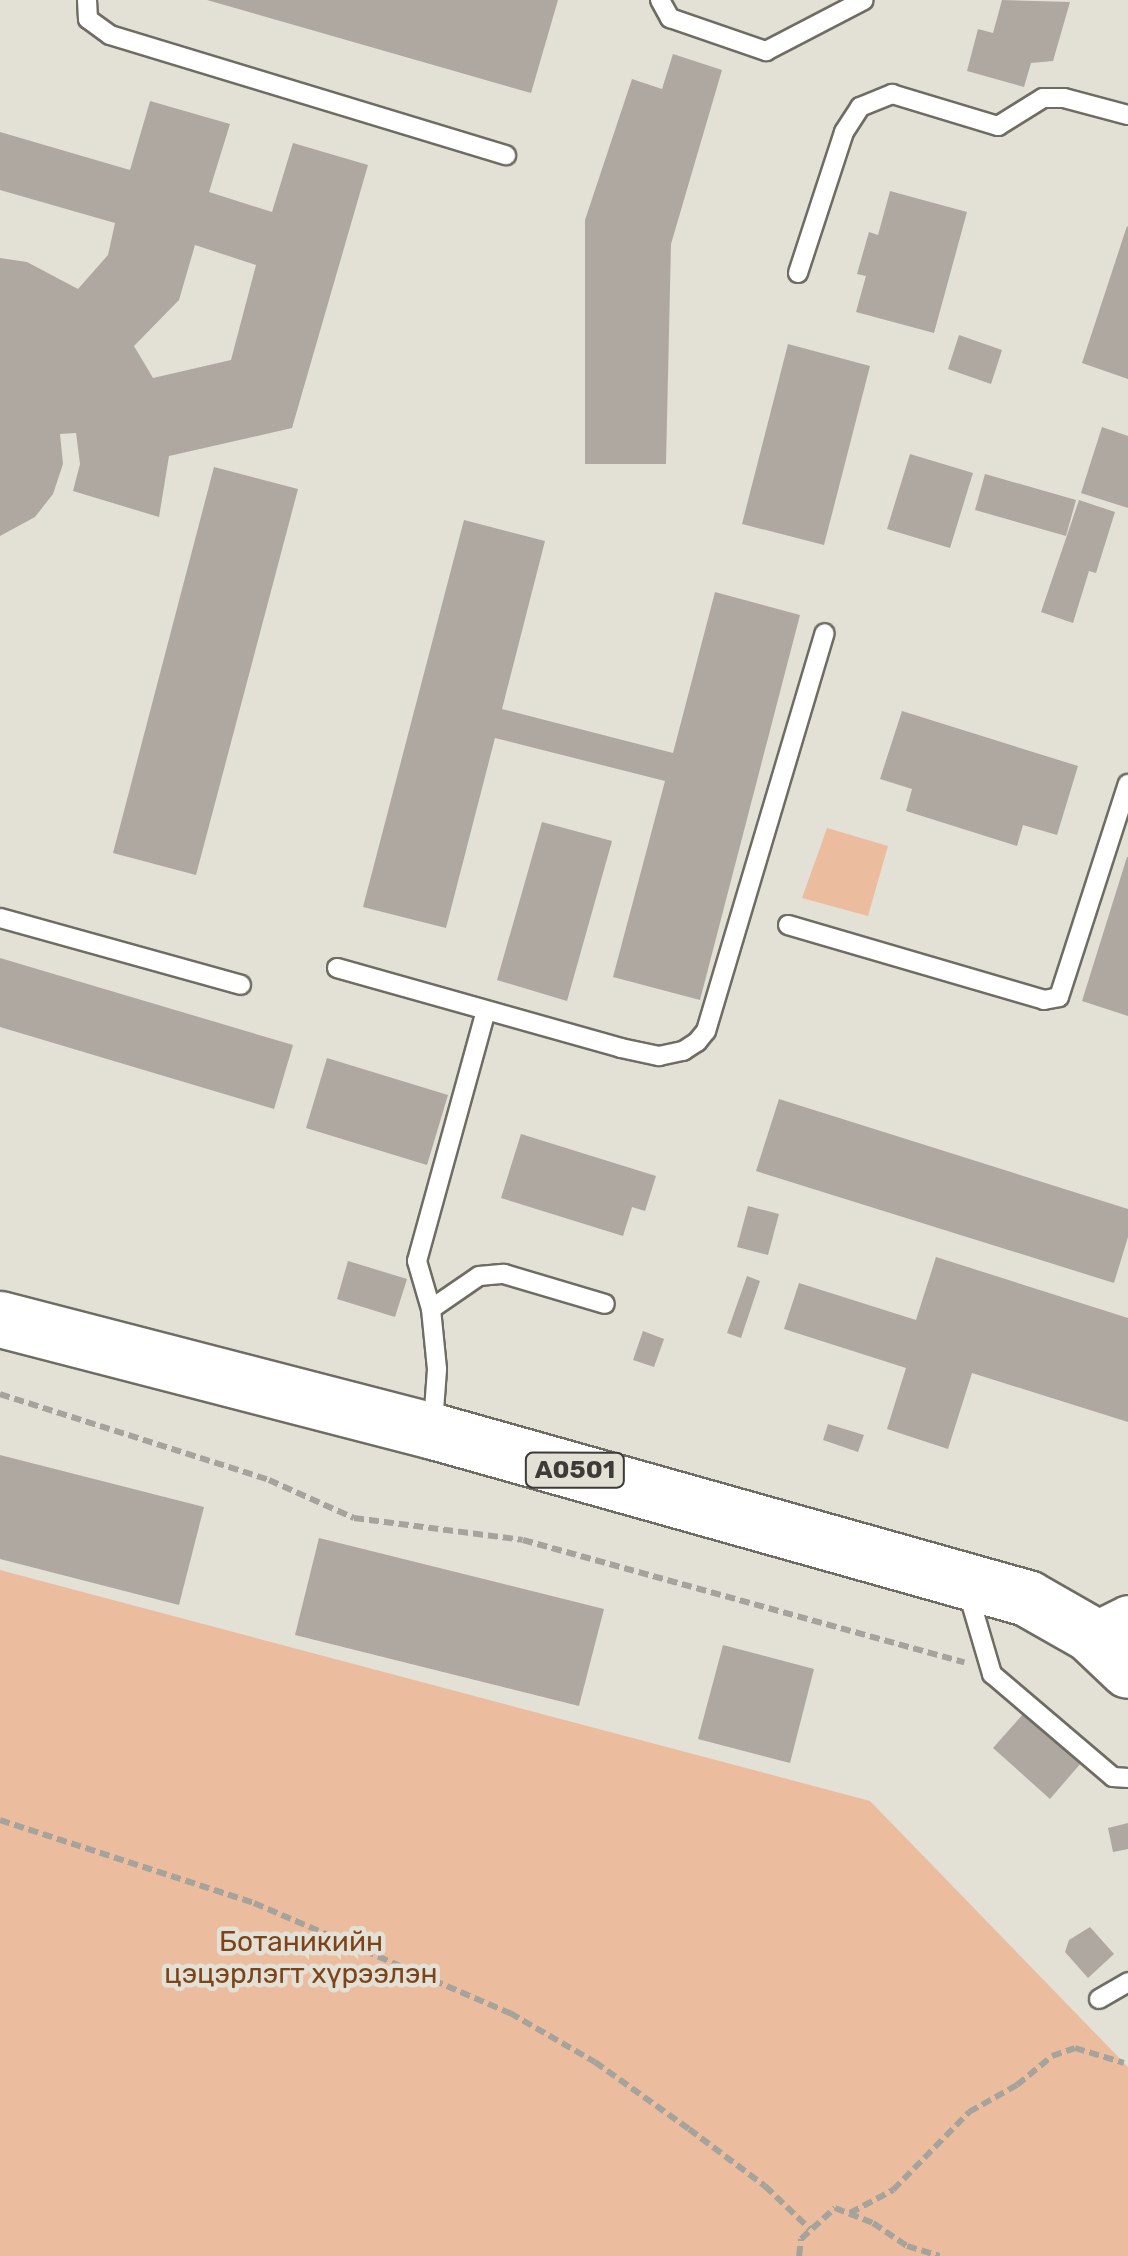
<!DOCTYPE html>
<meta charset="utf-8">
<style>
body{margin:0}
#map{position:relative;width:1128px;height:2256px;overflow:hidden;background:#e3e0d6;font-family:Rubik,sans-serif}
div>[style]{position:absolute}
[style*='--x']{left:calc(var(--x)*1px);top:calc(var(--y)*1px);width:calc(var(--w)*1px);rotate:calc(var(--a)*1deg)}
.green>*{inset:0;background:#ecbc9e}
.building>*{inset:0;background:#afa8a0}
.path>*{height:6px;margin-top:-3px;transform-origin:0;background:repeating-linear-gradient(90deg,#a5a39b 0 10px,transparent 0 15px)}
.roads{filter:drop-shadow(2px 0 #6f6d63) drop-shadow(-2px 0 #6f6d63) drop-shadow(0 2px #6f6d63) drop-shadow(0 -2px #6f6d63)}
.service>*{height:18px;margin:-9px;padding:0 9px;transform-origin:9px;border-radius:9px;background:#fff}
.minor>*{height:38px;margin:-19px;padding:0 19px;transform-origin:19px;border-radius:19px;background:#fff}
.trunk>*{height:55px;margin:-27.5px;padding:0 27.5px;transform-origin:27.5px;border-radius:27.5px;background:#fff}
span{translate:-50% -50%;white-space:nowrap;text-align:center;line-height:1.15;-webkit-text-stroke:9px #e3e0d6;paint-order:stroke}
.shield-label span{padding:2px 8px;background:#e3e0d6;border:2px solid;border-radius:8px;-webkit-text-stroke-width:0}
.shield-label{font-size:25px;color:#3c3b37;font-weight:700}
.park-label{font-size:28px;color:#7e4318}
</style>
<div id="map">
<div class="green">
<i style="clip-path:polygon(827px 828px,888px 846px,868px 916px,802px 898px)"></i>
<i style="clip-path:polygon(0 1570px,870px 1801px,1128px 2067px,1128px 2256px,0 2256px)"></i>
</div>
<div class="building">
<i style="clip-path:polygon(207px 0,558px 0,531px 93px)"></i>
<i style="clip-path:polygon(1002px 0,1070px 2px,1053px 61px,1031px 63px,1024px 87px,967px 71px,978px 29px,993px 33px)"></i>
<i style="clip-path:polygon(673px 54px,722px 70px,671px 244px,666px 464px,585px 464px,585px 220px,632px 79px,662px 89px)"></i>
<i style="clip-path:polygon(evenodd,150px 101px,230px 124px,209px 192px,272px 212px,293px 143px,368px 165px,292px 428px,169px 456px,159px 517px,73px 491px,80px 464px,76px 433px,60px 434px,63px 464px,53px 494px,35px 517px,0 536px,0 258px,27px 262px,78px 289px,108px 255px,115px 223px,0 190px,0 132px,130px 170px,150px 101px,195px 245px,256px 265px,231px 360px,153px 378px,134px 346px,179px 300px,195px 245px)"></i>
<i style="clip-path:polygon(890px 191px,967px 212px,934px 333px,856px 312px,866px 276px,857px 274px,869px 232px,878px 235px)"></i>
<i style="clip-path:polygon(1127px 226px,1128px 227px,1128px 379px,1082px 363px)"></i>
<i style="clip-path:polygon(959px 335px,1002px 350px,991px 384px,948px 369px)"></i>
<i style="clip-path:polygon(788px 344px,870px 366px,824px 545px,742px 524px)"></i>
<i style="clip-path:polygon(1102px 427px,1128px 436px,1128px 508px,1081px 493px)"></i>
<i style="clip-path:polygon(910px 454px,973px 473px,950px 548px,887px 529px)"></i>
<i style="clip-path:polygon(214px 467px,298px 489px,196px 875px,113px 853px)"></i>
<i style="clip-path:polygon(985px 474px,1076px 500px,1066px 536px,975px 510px)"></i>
<i style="clip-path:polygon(1079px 500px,1115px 512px,1096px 573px,1089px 571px,1073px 623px,1041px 612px)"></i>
<i style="clip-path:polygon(464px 520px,545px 541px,502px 709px,673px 753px,715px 592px,800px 615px,700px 1000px,613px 977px,665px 781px,495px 738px,446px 928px,363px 907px)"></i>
<i style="clip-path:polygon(902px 711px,1078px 766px,1057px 835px,1023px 825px,1017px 846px,906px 811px,912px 789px,880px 779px)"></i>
<i style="clip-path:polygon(542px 822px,612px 841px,567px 1001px,497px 980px)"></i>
<i style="clip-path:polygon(1127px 857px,1128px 857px,1128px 1016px,1082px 1001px)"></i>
<i style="clip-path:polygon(0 958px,293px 1045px,274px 1109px,0 1027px)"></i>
<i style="clip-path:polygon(327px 1058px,448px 1095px,427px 1165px,306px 1128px)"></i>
<i style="clip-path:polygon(779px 1099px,1128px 1209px,1128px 1237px,1114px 1283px,756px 1171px)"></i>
<i style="clip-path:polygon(521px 1134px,656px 1176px,645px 1211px,632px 1207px,623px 1236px,501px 1198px)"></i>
<i style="clip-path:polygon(748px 1206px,779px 1214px,768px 1255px,737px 1247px)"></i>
<i style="clip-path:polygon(936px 1257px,1128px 1318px,1128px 1422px,972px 1373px,948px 1449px,887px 1429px,906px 1368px,784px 1329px,799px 1283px,916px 1320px)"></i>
<i style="clip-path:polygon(348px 1261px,407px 1279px,395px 1317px,337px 1299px)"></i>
<i style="clip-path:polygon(747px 1276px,760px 1281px,741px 1338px,727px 1333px)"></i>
<i style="clip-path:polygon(643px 1331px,664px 1339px,654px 1367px,633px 1360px)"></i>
<i style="clip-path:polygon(828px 1424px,864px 1435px,858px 1452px,823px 1440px)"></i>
<i style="clip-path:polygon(0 1455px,204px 1507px,179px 1605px,0 1559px)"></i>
<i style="clip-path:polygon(319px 1538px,604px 1609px,579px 1706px,295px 1635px)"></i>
<i style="clip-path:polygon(723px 1645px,814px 1669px,790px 1763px,698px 1739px)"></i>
<i style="clip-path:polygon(1024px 1713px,1081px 1763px,1050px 1799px,993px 1748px)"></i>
<i style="clip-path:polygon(1128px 1823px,1128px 1849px,1113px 1852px,1108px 1828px)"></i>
<i style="clip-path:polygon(1090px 1927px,1114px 1954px,1088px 1978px,1065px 1952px,1069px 1940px)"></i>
</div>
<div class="path">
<i style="--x:0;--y:1394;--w:282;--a:17.7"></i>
<i style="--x:269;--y:1480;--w:93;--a:24.1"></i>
<i style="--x:354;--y:1518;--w:170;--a:7.4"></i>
<i style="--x:523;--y:1540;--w:458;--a:15.5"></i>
<i style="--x:0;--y:1820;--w:267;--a:18.1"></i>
<i style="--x:254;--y:1903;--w:279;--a:23.3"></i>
<i style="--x:510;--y:2013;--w:98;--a:30"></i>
<i style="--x:595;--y:2062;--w:115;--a:35.5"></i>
<i style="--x:689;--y:2129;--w:95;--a:36.9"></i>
<i style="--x:765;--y:2186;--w:62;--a:43.7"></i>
<i style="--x:850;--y:2213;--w:49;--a:-28.1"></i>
<i style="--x:893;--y:2190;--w:109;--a:-45.7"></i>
<i style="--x:969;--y:2112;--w:55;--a:-29.4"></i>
<i style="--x:1017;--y:2085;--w:45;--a:-39.6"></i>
<i style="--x:1052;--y:2056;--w:24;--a:-19"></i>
<i style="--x:1075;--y:2048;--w:51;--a:17"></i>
<i style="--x:799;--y:2256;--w:17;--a:-83"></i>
<i style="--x:801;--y:2239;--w:46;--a:-42.4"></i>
<i style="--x:835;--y:2208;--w:41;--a:21.5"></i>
<i style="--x:873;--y:2223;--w:41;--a:34.1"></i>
<i style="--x:907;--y:2246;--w:34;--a:17"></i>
</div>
<div class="roads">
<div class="service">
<i style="--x:87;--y:0;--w:19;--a:87"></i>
<i style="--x:88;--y:19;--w:27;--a:36"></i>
<i style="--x:110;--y:35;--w:414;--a:16.9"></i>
<i style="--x:660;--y:0;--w:21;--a:61"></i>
<i style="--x:670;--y:18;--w:102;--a:19"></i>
<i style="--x:766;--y:51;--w:110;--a:-27.5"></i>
<i style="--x:798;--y:273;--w:148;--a:-71.9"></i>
<i style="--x:844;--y:132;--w:30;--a:-57"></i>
<i style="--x:860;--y:107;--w:35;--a:-22"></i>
<i style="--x:892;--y:94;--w:111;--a:16.8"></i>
<i style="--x:998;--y:126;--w:53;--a:-31.9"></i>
<i style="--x:1043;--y:98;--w:21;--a:0"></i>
<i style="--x:1064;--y:98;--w:66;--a:14.9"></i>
<i style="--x:0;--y:918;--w:250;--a:15.5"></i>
<i style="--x:788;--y:925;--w:267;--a:16.3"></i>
<i style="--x:1044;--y:1000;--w:15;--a:-11"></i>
<i style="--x:1059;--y:997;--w:224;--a:-72.1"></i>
<i style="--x:337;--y:968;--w:295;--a:15.7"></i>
<i style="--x:621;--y:1048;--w:39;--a:12"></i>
<i style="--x:659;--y:1056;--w:25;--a:-12"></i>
<i style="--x:683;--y:1051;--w:17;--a:-33"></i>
<i style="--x:697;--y:1042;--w:14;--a:-51"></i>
<i style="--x:706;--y:1031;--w:415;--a:-73.4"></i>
<i style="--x:431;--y:1309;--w:58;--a:-34.5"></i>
<i style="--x:479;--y:1276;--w:25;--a:-5"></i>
<i style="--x:504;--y:1274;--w:105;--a:16.5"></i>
<i style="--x:433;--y:1424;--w:55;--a:-85.8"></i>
<i style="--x:437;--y:1369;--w:60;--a:-95.7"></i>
<i style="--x:431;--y:1309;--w:50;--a:-106.3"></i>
<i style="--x:417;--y:1261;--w:259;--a:-74.6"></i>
<i style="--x:967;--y:1589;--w:89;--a:73.6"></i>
<i style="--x:992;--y:1674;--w:159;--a:40.4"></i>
<i style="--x:1113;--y:1777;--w:15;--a:4"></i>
<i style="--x:1099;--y:1999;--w:34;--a:-30"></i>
</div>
<div class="minor">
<i style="--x:1090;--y:1634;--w:42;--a:-26.6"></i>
</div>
<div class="trunk">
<i style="--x:0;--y:1319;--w:447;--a:14.5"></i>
<i style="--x:433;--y:1431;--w:617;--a:15.7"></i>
<i style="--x:1027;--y:1598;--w:73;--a:29.7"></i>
<i style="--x:1090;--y:1634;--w:52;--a:43.5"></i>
</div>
</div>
<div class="shield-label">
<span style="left:575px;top:1470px">A0501</span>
</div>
<div class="park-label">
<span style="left:301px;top:1958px">Ботаникийн<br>цэцэрлэгт хүрээлэн</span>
</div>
</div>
